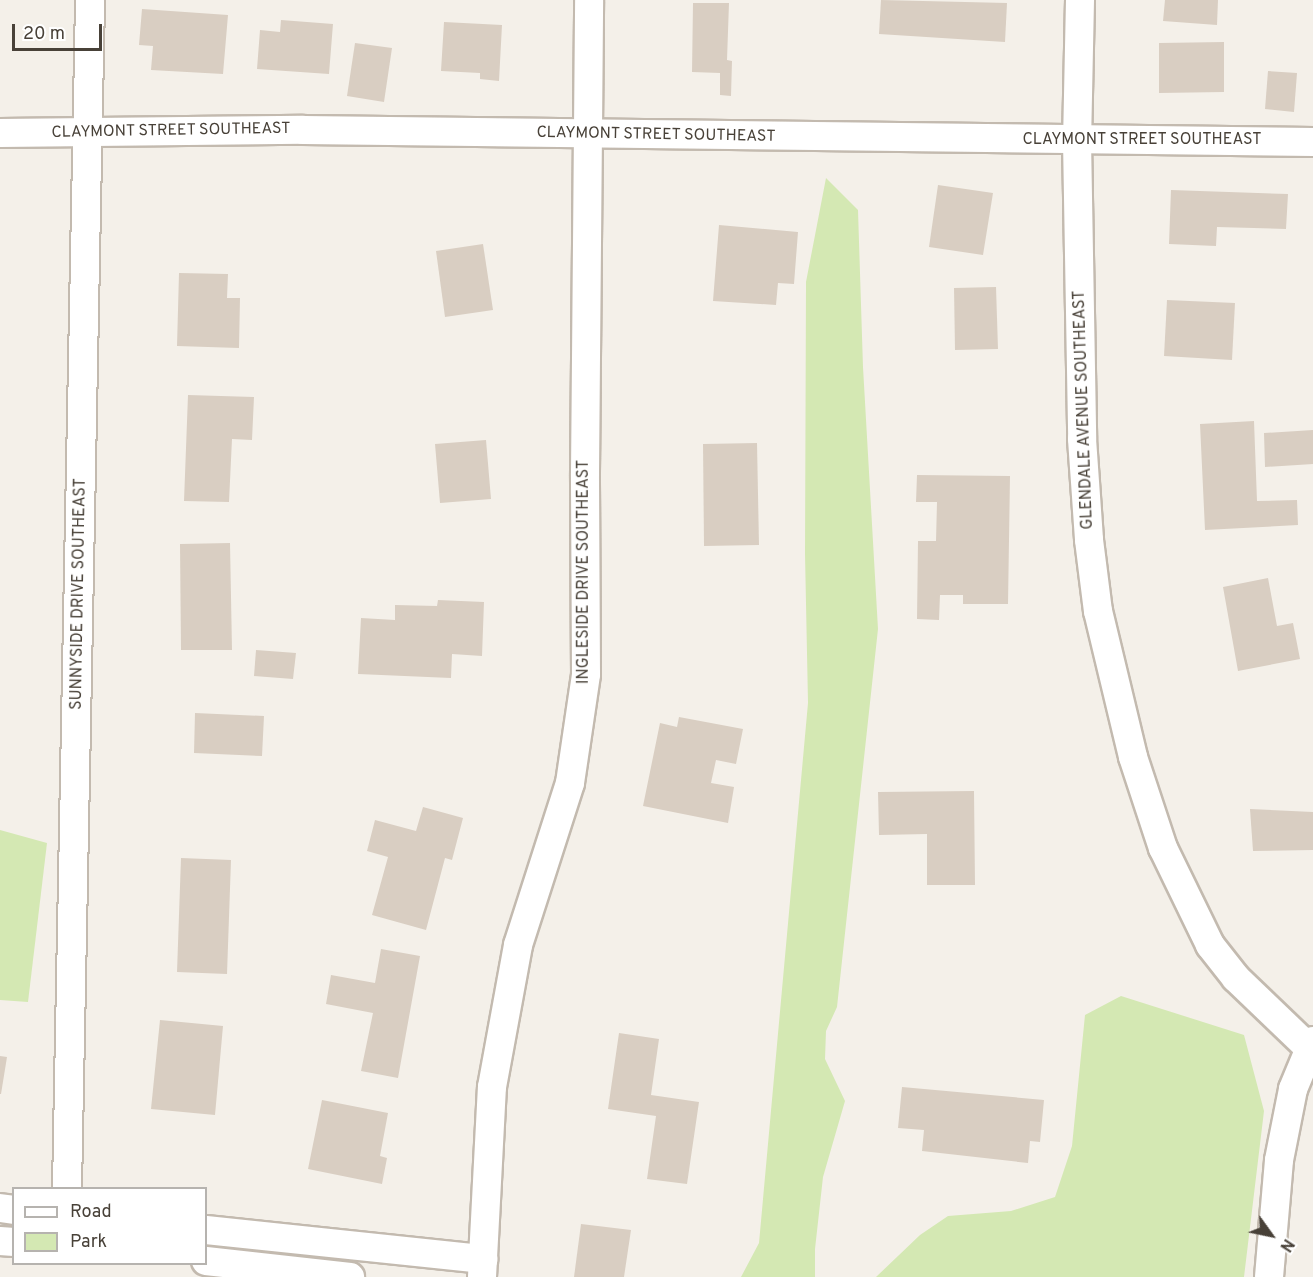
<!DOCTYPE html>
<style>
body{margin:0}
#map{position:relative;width:1313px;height:1277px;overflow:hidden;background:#f4f0e9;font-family:Overpass,sans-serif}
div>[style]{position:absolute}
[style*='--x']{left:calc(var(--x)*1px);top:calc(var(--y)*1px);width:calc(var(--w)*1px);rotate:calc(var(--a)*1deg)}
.green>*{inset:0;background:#d4e8b3}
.building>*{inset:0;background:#d9cec2}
.roads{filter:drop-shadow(2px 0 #c3baaf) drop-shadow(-2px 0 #c3baaf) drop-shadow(0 2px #c3baaf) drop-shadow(0 -2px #c3baaf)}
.street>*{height:28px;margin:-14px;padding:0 14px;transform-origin:14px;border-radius:14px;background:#fff}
span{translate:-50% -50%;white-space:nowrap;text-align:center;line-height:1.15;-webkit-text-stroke:4.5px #fff;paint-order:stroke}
.street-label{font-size:16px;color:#484138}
.legend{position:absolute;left:12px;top:1187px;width:195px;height:78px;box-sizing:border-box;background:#fff;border:2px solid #b6b3af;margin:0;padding:8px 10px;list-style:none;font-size:18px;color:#484138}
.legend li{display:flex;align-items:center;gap:12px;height:30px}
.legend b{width:30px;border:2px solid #b6b3af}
.north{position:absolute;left:1241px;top:1205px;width:60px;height:60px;-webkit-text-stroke:4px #fff;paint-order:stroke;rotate:123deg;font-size:16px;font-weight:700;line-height:24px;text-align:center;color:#484138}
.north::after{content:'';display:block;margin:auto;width:21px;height:27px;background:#484138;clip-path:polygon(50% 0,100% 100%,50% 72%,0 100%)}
.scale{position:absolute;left:12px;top:24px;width:90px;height:27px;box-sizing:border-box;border:3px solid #484138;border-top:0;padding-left:8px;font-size:18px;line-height:21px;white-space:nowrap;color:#484138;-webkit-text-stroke:4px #fff;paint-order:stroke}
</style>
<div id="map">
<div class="green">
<i style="clip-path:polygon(826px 178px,858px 210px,863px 367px,878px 629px,837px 1007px,826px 1031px,825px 1059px,845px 1101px,823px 1177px,815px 1249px,815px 1277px,741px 1277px,759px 1243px,808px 703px,805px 554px,806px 282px)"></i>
<i style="clip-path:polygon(0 830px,47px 843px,28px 1002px,0 1000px)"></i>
<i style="clip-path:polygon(1121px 996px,1244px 1035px,1264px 1111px,1244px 1277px,876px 1277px,920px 1235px,948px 1216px,1011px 1211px,1055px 1197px,1072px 1146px,1085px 1015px)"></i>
</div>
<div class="building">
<i style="clip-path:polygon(881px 0,1007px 3px,1005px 42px,879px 34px)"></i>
<i style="clip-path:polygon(1165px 0,1218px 0,1217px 25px,1163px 21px)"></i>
<i style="clip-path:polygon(693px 3px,729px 3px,727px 60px,732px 61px,731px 96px,720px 95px,720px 73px,692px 72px)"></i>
<i style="clip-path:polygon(142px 9px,228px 15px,223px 74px,151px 70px,153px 46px,139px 45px)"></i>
<i style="clip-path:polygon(281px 20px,333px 24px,329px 74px,257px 69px,260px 30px,280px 32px)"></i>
<i style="clip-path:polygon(444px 22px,502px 25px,499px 81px,480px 79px,480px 73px,441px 71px)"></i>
<i style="clip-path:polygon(1224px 42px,1224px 92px,1159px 93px,1159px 43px)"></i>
<i style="clip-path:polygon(355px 43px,392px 48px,384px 102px,347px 96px)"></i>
<i style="clip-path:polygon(1268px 71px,1297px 73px,1294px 112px,1265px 109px)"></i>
<i style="clip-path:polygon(938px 185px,993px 193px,983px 255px,929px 247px)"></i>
<i style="clip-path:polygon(1171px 190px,1288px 194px,1286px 229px,1217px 227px,1216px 246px,1169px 244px)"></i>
<i style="clip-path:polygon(719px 225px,798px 232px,794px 284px,778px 283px,776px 305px,713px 301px)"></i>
<i style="clip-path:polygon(483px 244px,493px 310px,445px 317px,436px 251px)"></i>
<i style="clip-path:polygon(179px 273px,228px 274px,227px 298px,240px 298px,239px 348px,177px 346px)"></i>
<i style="clip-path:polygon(996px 287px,998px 349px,955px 350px,954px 288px)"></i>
<i style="clip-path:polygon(1167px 300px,1235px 303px,1232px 360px,1164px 356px)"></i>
<i style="clip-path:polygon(188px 395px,254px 397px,252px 440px,232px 439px,229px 502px,184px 501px)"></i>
<i style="clip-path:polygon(1254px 421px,1257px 501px,1297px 500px,1298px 525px,1205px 530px,1200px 424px)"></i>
<i style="clip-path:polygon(1313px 430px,1313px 464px,1265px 467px,1264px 433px)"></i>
<i style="clip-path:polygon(486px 440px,491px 499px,440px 503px,435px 444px)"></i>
<i style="clip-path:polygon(757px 443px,759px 545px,704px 546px,703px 444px)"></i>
<i style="clip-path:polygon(917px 475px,1010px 476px,1008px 604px,963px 604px,963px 595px,940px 595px,939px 620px,917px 619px,918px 541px,936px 541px,937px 502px,916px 502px)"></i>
<i style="clip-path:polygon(230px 543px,232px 650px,181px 650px,180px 544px)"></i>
<i style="clip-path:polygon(1268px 578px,1277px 626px,1293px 623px,1300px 659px,1238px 671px,1223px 587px)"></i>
<i style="clip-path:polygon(438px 600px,484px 602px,482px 656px,452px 654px,451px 678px,358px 674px,361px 618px,395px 620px,395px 605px,437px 606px)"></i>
<i style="clip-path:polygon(256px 650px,296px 653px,293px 679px,254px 676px)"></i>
<i style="clip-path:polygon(195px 713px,264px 716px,262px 756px,194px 753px)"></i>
<i style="clip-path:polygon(679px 717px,743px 729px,736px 764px,716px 760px,711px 783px,734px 787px,728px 823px,643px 806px,660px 723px,677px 727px)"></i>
<i style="clip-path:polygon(974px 791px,975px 885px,927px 885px,927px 834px,879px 835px,878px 792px)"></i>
<i style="clip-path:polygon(423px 807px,463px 818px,452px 860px,445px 858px,426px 930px,372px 915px,388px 857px,367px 851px,375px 820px,416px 831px)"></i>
<i style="clip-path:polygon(1250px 809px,1313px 812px,1313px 850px,1253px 851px)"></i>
<i style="clip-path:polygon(181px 858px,231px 860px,227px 974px,177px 972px)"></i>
<i style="clip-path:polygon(381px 949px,420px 956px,398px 1078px,361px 1071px,373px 1013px,326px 1004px,331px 975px,375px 983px)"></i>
<i style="clip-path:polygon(160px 1020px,223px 1026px,215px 1115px,151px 1109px)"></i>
<i style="clip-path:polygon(619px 1033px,659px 1039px,651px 1095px,699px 1102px,687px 1184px,647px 1179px,656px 1116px,608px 1109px)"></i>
<i style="clip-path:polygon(0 1056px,7px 1057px,1px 1094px,0 1094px)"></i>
<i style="clip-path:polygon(902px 1087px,1044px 1100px,1040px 1142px,1030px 1141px,1028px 1163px,922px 1151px,924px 1130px,898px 1128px)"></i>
<i style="clip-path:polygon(322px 1100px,388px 1113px,380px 1156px,387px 1158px,382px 1184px,308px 1169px)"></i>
<i style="clip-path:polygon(581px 1224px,631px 1230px,624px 1277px,574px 1277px)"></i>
</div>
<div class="roads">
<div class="street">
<i style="--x:1080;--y:0;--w:140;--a:91.2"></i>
<i style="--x:1077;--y:140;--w:299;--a:89"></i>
<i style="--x:1082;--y:439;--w:101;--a:86"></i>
<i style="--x:1089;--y:540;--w:72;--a:82.8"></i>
<i style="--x:1098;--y:611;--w:150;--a:76.5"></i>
<i style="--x:1133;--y:757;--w:96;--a:71.8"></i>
<i style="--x:1163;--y:848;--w:108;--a:64.1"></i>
<i style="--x:1210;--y:945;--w:42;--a:51.8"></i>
<i style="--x:1236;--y:978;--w:101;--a:43.8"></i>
<i style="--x:0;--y:133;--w:303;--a:-0.6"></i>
<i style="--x:303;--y:130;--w:1010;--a:0.68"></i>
<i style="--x:67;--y:1188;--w:1188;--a:-88.89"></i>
<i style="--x:0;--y:1208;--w:14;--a:8"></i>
<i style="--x:206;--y:1230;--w:279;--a:6"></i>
<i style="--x:0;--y:1241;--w:14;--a:4"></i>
<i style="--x:206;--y:1261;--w:145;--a:6.3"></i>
<i style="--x:482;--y:1277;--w:190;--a:-87"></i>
<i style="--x:492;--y:1087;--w:144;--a:-79.6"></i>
<i style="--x:518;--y:945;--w:170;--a:-72.2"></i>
<i style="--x:570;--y:783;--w:110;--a:-81.6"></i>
<i style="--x:586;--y:674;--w:201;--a:-90.3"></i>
<i style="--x:585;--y:473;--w:473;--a:-89.5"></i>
<i style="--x:1269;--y:1277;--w:117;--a:-85.1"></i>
<i style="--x:1279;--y:1160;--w:72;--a:-78.8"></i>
<i style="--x:1293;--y:1089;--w:52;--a:-67.4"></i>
</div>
</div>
<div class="street-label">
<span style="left:171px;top:131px;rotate:-1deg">CLAYMONT STREET SOUTHEAST</span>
<span style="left:656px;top:135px;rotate:1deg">CLAYMONT STREET SOUTHEAST</span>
<span style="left:1142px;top:140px">CLAYMONT STREET SOUTHEAST</span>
<span style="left:1084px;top:410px;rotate:-92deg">GLENDALE AVENUE SOUTHEAST</span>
<span style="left:584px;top:572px;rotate:-90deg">INGLESIDE DRIVE SOUTHEAST</span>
<span style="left:79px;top:594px;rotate:-89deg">SUNNYSIDE DRIVE SOUTHEAST</span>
</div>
<ul class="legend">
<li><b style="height:8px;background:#fff"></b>Road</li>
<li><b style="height:16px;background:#d4e8b3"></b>Park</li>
</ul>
<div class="north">N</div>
<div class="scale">20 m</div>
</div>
